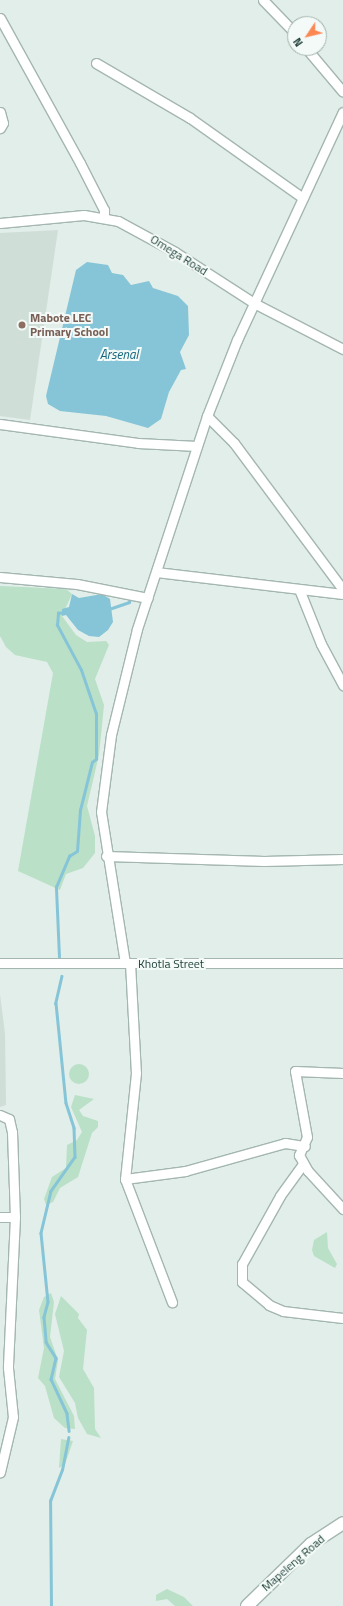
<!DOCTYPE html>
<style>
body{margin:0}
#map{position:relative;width:343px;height:1606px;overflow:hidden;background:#e2eee9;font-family:"Titillium Web",sans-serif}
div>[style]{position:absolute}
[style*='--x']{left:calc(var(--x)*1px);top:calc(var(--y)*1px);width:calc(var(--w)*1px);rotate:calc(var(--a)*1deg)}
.built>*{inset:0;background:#d0ded8}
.green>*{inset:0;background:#bae0c7}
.round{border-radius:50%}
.water>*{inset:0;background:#86c5d7}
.stream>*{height:2.5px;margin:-1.25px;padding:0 1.25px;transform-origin:1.25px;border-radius:1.25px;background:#86c5d7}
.roads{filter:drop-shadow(1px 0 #a4b6b1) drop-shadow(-1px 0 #a4b6b1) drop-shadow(0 1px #a4b6b1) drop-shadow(0 -1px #a4b6b1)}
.street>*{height:9px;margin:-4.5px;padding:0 4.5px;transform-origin:4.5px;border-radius:4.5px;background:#fff}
.secondary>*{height:12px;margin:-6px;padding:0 6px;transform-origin:6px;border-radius:6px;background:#fff}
.dots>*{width:11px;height:11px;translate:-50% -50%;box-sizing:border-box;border:2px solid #f3faf7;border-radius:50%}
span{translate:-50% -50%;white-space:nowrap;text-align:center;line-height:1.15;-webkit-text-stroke:4px #f3faf7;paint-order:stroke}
.street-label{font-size:12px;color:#21403a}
.education-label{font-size:12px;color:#785e54;font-weight:700}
.left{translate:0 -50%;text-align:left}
.water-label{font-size:13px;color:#166881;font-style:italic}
.north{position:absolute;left:287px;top:16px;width:40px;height:40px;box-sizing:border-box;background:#f3faf7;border:1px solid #9fb0ab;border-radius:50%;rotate:235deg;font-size:11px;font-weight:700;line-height:16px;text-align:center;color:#21403a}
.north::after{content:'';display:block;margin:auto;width:14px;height:18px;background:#fc8752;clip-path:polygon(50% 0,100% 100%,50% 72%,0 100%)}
</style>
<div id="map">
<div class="built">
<i style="clip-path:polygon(58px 230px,30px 420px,0 416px,0 233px)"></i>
<i style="clip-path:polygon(0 994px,5px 1034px,6px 1105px,0 1107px)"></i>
</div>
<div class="green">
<i style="clip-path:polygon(0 586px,66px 589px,72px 594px,62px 616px,76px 635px,87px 642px,106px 641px,109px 645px,95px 679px,104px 705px,99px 755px,87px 806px,95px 836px,95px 853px,83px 868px,66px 874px,60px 890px,18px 871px,53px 673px,47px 662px,15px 655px,6px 647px,0 636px)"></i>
<i class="round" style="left:69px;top:1064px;width:20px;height:20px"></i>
<i style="clip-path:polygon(75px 1095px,94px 1099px,79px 1110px,83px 1116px,98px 1121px,98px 1127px,92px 1133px,78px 1177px,60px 1188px,53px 1202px,46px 1205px,44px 1199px,52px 1177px,66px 1168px,67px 1145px,77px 1140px,82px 1132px,71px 1107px)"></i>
<i style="clip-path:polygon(327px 1232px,328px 1248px,337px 1264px,335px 1268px,314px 1256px,312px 1250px,314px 1240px)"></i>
<i style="clip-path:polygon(51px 1293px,54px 1302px,50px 1337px,58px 1360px,55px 1379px,74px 1416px,75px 1429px,65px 1428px,54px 1418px,45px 1386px,38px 1378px,44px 1348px,39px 1310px,44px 1297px)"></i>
<i style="clip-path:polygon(61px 1296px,79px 1314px,78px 1318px,87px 1330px,83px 1369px,94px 1388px,95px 1429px,101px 1438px,87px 1434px,78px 1418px,75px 1403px,59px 1377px,64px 1351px,55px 1314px)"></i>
<i style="clip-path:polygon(61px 1439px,73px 1441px,65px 1464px,59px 1468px)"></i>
<i style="clip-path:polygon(167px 1589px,184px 1597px,193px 1606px,175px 1606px,167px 1599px,156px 1601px,156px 1595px)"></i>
</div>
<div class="water">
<i style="clip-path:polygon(87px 262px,108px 265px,112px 273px,123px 275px,131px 285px,149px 281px,153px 288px,178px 296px,188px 306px,189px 335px,180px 352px,186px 369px,181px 370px,169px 392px,161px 419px,148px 428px,106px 416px,60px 411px,48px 404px,46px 396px,76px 270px)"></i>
<i style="clip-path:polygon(72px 594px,79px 598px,102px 594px,110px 599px,113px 622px,108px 630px,99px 637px,89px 636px,78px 630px,66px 615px,62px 616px,62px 609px,69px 607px)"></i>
</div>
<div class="stream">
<i style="--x:109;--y:609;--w:21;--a:-19"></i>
<i style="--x:129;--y:602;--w:5;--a:-68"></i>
<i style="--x:59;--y:957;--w:70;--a:-92.5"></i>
<i style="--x:56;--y:887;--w:34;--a:-67"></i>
<i style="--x:69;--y:856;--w:9;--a:-32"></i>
<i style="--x:77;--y:851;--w:41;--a:-85.8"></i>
<i style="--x:80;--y:810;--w:49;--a:-76"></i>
<i style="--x:92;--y:762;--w:5;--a:-37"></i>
<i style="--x:96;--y:759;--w:45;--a:-90"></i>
<i style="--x:96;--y:714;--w:46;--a:-108.8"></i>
<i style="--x:81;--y:670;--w:51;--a:-118.1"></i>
<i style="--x:57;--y:625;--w:12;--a:-85"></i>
<i style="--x:58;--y:613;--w:6;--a:-9"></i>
<i style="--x:62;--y:976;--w:28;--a:103"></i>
<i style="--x:56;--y:1003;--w:100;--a:84.3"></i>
<i style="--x:66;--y:1103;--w:26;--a:72"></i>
<i style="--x:74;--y:1128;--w:29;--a:88"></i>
<i style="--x:75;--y:1157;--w:42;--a:125.2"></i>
<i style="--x:51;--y:1191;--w:43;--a:103.4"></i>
<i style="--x:41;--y:1233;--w:69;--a:84.2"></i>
<i style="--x:48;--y:1302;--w:16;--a:105"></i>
<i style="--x:44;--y:1317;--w:25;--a:85"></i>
<i style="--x:46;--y:1342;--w:19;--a:58"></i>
<i style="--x:56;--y:1358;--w:22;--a:103"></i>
<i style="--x:51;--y:1379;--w:38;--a:65"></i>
<i style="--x:67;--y:1414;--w:17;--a:83"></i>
<i style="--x:51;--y:1606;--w:105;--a:-90.5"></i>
<i style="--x:50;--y:1501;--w:33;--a:-69"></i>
<i style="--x:62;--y:1470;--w:33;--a:-79"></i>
</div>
<div class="roads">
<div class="street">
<i style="--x:263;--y:0;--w:46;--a:45.9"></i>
<i style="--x:0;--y:18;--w:166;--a:61.1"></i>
<i style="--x:80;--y:163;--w:53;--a:62.9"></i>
<i style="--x:104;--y:210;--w:7;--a:90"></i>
<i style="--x:306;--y:48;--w:57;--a:49.9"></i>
<i style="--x:96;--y:63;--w:109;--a:30.3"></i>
<i style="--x:190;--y:118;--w:138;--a:35.3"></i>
<i style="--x:0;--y:112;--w:11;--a:75"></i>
<i style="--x:3;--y:123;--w:6;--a:121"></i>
<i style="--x:0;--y:223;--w:84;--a:-5.4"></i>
<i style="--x:84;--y:215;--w:35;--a:10"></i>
<i style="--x:118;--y:221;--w:65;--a:28.5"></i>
<i style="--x:175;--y:252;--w:94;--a:32.8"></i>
<i style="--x:254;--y:303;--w:100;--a:27.3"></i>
<i style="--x:207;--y:416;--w:38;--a:45"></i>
<i style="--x:234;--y:443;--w:183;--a:53.4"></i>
<i style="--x:0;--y:424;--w:139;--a:7.8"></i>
<i style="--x:138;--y:443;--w:59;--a:2.9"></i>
<i style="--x:156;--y:572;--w:188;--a:6.7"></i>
<i style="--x:0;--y:577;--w:77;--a:5.2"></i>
<i style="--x:77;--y:584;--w:72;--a:11.2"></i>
<i style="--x:299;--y:589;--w:59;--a:68.2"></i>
<i style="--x:321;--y:644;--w:47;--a:61.8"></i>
<i style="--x:106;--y:856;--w:158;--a:1.8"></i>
<i style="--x:264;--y:861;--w:79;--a:-1.5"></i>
<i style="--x:0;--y:963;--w:343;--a:0"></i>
<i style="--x:125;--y:963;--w:153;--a:-99"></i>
<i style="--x:101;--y:812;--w:78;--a:-82.6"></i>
<i style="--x:111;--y:735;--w:109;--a:-76.2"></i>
<i style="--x:137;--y:629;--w:224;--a:-71.8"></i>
<i style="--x:207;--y:416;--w:82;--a:-68.5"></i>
<i style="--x:237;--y:340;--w:251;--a:-65.1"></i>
<i style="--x:130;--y:963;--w:110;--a:86.9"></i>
<i style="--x:136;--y:1073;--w:107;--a:95.9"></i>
<i style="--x:125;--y:1179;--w:132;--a:69.1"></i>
<i style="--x:343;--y:1073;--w:48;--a:-177.6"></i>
<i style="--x:295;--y:1071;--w:67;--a:79.7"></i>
<i style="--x:307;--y:1137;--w:20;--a:114"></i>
<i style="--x:299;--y:1155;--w:18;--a:61"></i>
<i style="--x:308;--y:1171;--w:52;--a:47.4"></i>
<i style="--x:0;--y:1115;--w:10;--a:24"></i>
<i style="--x:9;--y:1119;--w:13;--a:77"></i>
<i style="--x:12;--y:1132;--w:85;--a:88"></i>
<i style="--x:15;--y:1217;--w:151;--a:92.7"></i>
<i style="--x:8;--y:1368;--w:49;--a:84.2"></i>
<i style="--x:13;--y:1417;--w:57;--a:103.3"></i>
<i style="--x:303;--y:1164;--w:39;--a:126"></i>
<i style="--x:280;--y:1196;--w:78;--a:119.2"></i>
<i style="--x:242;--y:1264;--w:18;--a:90"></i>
<i style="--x:242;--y:1282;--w:35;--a:40"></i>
<i style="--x:269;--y:1305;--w:15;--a:23"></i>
<i style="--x:283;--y:1311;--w:60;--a:6.7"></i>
<i style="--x:125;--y:1179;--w:61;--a:-7.6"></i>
<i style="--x:185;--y:1171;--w:104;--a:-15.6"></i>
<i style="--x:285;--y:1143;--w:20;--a:9"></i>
<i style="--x:0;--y:1217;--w:15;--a:0"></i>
</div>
<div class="secondary">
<i style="--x:247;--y:1606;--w:89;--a:-44.1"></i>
<i style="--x:311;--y:1544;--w:38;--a:-33"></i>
</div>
</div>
<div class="dots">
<i style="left:22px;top:325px;background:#8d6e63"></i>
</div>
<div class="street-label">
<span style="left:179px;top:255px;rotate:32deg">Omega Road</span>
<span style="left:171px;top:964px">Khotla Street</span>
<span style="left:293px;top:1563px;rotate:-41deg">Mapeleng Road</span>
</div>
<div class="education-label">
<span class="left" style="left:30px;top:325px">Mabote LEC<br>Primary School</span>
</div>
<div class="water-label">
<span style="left:119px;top:354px">Arsenal</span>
</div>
<div class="north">N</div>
</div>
